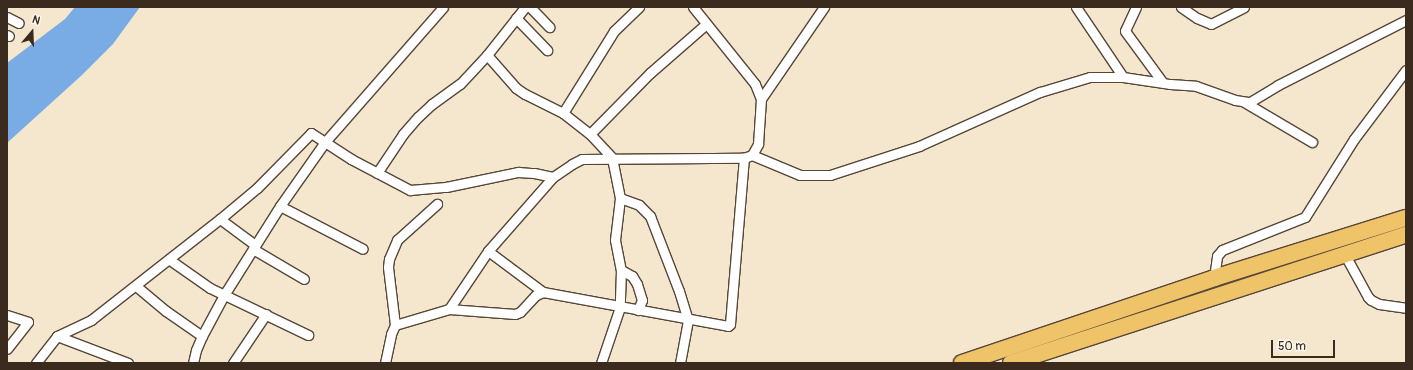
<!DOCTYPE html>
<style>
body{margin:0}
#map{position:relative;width:1413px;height:370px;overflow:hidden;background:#f5e6ce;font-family:Pangolin,sans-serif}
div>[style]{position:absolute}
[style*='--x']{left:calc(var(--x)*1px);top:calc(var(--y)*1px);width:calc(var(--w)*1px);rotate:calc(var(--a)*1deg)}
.water>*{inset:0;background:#79ace5}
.roads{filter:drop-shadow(1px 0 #574638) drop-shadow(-1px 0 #574638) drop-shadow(0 1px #574638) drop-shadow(0 -1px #574638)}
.street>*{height:9px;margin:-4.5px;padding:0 4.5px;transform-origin:4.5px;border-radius:4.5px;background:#fff}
.highway>*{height:16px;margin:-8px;padding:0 8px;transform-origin:8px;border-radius:8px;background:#efc469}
span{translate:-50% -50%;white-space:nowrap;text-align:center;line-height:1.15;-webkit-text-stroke:3px #fbf7ec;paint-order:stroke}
.frame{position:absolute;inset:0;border:8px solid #3b2a1e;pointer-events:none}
.north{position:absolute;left:12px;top:12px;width:40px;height:40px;-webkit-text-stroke:3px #fbf7ec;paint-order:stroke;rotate:19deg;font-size:11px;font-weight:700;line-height:16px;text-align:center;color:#3b2a1e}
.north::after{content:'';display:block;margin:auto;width:14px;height:18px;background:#3b2a1e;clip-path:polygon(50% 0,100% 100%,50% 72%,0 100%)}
.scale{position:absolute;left:1271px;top:340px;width:64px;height:18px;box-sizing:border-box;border:2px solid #3b2a1e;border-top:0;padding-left:5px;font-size:12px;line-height:14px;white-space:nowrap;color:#3b2a1e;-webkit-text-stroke:3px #fbf7ec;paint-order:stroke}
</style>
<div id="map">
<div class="water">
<i style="clip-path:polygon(75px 7px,140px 7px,113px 44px,82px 75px,7px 143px,7px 63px,65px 19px)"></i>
</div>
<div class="roads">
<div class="street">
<i style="--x:530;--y:7;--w:28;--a:46"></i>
<i style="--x:1076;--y:7;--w:84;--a:56.1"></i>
<i style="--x:1136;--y:7;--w:26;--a:115"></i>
<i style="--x:1125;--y:31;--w:64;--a:53.8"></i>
<i style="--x:1181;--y:7;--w:19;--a:35"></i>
<i style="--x:1197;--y:18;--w:15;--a:23"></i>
<i style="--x:1211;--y:24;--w:37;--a:-27"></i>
<i style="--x:7;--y:17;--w:13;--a:27"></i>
<i style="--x:516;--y:18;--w:45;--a:45.9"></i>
<i style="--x:7;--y:35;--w:2;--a:27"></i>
<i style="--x:487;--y:55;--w:44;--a:48.7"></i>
<i style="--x:516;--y:88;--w:11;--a:34"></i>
<i style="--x:525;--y:94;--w:42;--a:26.6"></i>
<i style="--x:563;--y:113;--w:34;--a:38"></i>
<i style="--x:590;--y:134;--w:33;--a:47"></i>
<i style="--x:612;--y:158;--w:41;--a:78.7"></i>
<i style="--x:620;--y:198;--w:42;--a:96.8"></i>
<i style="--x:615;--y:240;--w:31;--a:79"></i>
<i style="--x:621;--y:270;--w:37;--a:92"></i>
<i style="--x:620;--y:307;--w:59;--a:108.7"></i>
<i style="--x:761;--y:99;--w:112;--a:-55.6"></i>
<i style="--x:1244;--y:102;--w:79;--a:30.5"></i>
<i style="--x:563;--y:113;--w:97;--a:-58.1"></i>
<i style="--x:614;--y:31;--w:35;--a:-44"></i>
<i style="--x:590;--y:134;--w:86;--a:-45.5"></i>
<i style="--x:650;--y:73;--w:73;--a:-41.1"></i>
<i style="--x:752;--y:155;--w:52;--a:22.6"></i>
<i style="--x:800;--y:175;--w:30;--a:0"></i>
<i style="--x:830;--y:175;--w:94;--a:-18"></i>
<i style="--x:919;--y:146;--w:133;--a:-24.1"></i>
<i style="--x:1040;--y:92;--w:52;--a:-16.7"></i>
<i style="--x:1090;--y:77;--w:33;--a:0"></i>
<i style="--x:1123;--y:77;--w:48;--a:8.5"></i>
<i style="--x:1170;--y:84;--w:26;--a:4"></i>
<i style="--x:1196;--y:86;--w:41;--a:19.7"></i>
<i style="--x:1235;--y:100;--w:15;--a:8"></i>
<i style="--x:1250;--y:102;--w:33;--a:-31"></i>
<i style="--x:1278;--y:85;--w:144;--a:-26.9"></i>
<i style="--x:377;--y:173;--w:47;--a:-56.3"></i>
<i style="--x:403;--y:134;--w:23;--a:-49"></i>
<i style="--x:418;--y:117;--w:19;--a:-43"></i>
<i style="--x:432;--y:104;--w:34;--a:-36"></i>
<i style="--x:460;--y:84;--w:40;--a:-47"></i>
<i style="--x:487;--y:55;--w:61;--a:-51.6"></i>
<i style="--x:620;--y:198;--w:20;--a:20"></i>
<i style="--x:639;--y:205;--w:16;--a:45"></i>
<i style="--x:650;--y:216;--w:80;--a:68.9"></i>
<i style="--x:679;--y:291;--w:30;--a:73"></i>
<i style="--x:688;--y:320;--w:44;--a:100.5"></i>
<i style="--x:280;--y:206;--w:93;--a:27.4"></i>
<i style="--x:220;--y:219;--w:44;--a:36.6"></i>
<i style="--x:253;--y:249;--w:59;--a:30.5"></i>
<i style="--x:488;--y:251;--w:69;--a:36.7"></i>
<i style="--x:1345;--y:255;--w:48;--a:61.3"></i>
<i style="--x:1368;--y:297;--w:4;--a:45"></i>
<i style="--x:1371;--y:300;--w:9;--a:27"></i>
<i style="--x:1379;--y:304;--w:27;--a:8"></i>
<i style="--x:170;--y:260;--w:49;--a:35"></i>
<i style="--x:210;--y:288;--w:109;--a:25.6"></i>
<i style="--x:621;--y:270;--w:13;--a:29"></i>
<i style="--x:632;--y:276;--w:9;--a:58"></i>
<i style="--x:637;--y:284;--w:17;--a:73"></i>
<i style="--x:642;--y:300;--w:11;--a:112"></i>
<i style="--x:1214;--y:278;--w:22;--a:-82"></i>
<i style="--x:1217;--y:256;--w:8;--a:-50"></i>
<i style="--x:1222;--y:250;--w:89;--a:-21.7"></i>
<i style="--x:1305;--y:217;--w:92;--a:-57.9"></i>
<i style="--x:1354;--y:139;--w:86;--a:-53"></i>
<i style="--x:136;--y:286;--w:39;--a:40"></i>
<i style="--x:166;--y:311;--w:44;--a:34.8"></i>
<i style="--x:449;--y:309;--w:66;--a:4.3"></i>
<i style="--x:515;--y:314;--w:5;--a:-22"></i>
<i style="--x:520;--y:312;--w:23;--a:-47"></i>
<i style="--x:536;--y:295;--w:8;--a:-23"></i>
<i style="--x:543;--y:292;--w:188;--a:10.4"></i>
<i style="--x:728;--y:326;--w:3;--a:-45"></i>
<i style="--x:730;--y:324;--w:167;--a:-85.2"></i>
<i style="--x:7;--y:315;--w:22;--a:18"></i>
<i style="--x:28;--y:322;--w:34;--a:128"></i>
<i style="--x:395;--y:325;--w:58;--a:-96.9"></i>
<i style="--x:388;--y:267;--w:8;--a:-83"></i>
<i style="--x:389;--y:259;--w:21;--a:-67"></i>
<i style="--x:397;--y:240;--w:54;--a:-42"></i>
<i style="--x:57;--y:336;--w:76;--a:20.8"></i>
<i style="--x:36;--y:363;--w:34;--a:-52"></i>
<i style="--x:57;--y:336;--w:38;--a:-25"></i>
<i style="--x:91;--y:320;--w:164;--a:-38.1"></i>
<i style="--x:220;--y:219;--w:48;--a:-40"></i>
<i style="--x:257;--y:188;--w:77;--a:-45.5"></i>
<i style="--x:311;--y:133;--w:48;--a:33"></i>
<i style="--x:351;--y:159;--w:67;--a:27.7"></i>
<i style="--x:410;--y:190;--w:36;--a:-5"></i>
<i style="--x:446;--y:187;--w:74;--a:-11.8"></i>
<i style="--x:518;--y:172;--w:16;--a:4"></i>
<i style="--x:534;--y:173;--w:19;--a:12"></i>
<i style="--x:193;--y:363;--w:13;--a:-77"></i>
<i style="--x:196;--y:350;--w:15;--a:-67"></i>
<i style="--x:202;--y:336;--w:47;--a:-61.8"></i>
<i style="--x:224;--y:295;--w:105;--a:-57.8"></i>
<i style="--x:280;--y:206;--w:78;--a:-54.9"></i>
<i style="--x:325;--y:142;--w:179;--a:-48.8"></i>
<i style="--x:233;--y:363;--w:59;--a:-56"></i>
<i style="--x:385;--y:363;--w:30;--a:-78"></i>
<i style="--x:391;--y:334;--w:10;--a:-66"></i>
<i style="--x:395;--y:325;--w:56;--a:-16.5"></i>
<i style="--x:449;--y:309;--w:70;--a:-56.1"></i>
<i style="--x:488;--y:251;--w:98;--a:-48.7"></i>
<i style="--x:553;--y:177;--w:23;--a:-34"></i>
<i style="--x:572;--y:164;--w:11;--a:-27"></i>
<i style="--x:582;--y:159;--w:162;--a:-0.4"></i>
<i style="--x:744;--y:158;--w:9;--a:-21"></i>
<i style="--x:752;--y:155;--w:13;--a:-61"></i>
<i style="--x:758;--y:144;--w:45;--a:-86.2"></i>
<i style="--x:761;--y:99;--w:16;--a:-112"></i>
<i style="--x:755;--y:84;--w:99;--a:-128.8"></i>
</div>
<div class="highway">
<i style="--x:962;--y:363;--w:266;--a:-18.6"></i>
<i style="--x:1214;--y:278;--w:201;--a:-17.4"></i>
<i style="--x:1011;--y:363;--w:415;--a:-18"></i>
</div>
</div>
<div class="frame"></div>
<div class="north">N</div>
<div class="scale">50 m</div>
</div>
